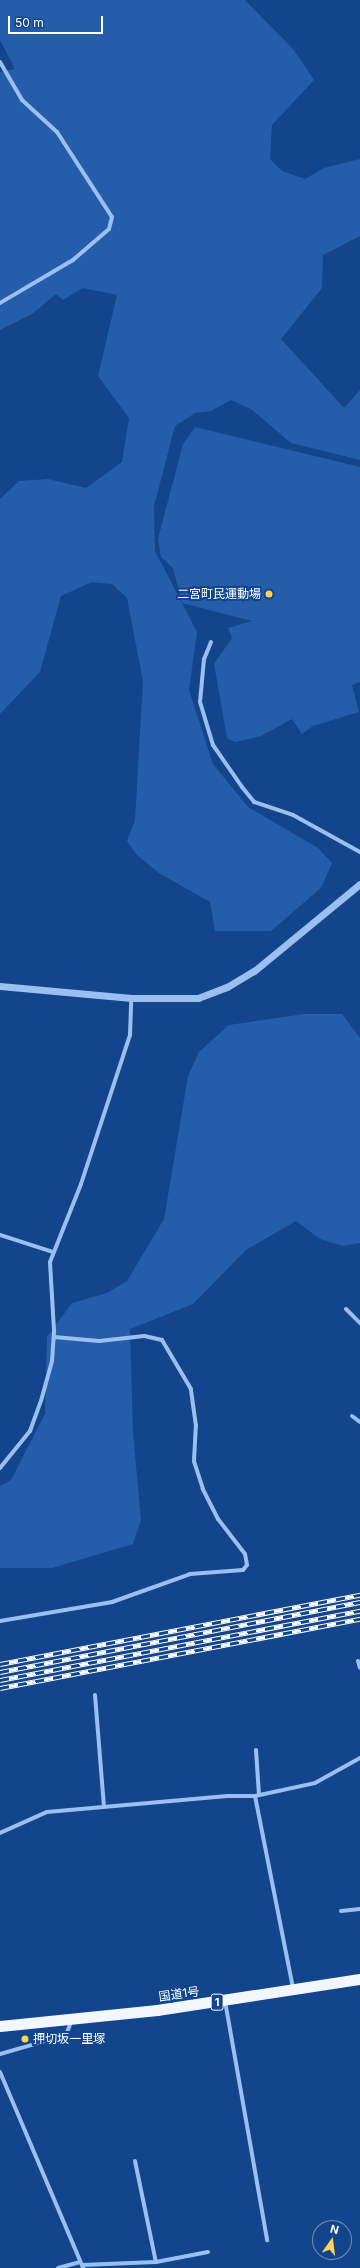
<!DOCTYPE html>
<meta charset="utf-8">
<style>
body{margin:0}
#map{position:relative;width:360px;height:2268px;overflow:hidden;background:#12458c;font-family:Inter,"Noto Sans JP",sans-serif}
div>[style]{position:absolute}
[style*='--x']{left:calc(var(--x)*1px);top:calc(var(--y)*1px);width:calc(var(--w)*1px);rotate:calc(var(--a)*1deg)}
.green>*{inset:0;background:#245eab}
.minor>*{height:4px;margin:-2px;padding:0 2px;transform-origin:2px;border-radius:2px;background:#9ac0f1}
.tertiary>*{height:7px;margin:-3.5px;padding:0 3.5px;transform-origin:3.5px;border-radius:3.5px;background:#9ac0f1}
.trunk>*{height:11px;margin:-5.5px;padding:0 5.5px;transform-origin:5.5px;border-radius:5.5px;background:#f2f6ff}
.rail>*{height:4.5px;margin-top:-2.25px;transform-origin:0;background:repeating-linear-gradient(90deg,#12458c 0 9px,#fff 0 18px);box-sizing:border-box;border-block:1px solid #fff}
.dots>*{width:11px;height:11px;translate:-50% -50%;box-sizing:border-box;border:2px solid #12458c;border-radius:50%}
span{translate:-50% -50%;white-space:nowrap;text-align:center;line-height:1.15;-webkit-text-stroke:4px #12458c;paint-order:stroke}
.shield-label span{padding:1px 3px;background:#12458c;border:1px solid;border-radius:3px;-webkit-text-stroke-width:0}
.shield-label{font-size:11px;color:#fff;font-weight:700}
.poi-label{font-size:12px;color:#fff}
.right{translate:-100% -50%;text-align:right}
.left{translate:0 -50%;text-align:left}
.street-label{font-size:12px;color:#fff}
.north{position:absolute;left:312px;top:2220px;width:40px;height:40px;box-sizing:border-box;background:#12458c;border:1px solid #718fba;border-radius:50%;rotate:14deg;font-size:11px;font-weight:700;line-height:16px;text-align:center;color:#fff}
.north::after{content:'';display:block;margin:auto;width:14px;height:18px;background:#ffd25a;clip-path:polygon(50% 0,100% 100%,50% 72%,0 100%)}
.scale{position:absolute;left:8px;top:16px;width:95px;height:18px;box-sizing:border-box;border:2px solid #fff;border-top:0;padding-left:5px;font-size:12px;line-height:14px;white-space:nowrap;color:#fff;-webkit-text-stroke:3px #12458c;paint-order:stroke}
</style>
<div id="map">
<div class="green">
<i style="clip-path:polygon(0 0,245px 0,293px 49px,314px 80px,272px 125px,270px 159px,282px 171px,305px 179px,324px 168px,360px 159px,360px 236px,323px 255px,322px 288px,281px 339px,344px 408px,360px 390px,360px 460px,291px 443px,251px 409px,231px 400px,211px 411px,195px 413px,175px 426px,154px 506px,155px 551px,197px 632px,189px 690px,213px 764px,248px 807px,318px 848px,332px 863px,321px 888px,271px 931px,215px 931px,210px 902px,159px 873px,137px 855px,127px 841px,135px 820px,143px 681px,127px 598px,112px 584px,92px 582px,61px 596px,40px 672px,0 714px,0 499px,19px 481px,48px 479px,86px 488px,122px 462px,129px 418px,98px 376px,117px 295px,83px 288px,63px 300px,56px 294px,32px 314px,0 330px,0 72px,15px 69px,0 40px)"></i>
<i style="clip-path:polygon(195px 427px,360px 467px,360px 682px,352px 685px,359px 712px,313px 726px,302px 734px,292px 719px,261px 736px,235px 742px,227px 738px,214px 664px,232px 638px,228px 628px,252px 621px,182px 603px,173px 568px,161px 557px,158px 539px,183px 444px)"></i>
<i style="clip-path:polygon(304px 1014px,342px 1014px,360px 1038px,360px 1243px,343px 1246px,320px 1239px,296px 1221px,246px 1250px,193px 1304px,130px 1329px,133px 1433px,141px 1520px,133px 1544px,52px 1568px,0 1568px,0 1486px,11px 1480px,45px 1414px,47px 1337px,72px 1303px,107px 1293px,127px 1281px,164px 1219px,188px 1076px,199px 1052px,229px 1025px)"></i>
</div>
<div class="minor">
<i style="--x:0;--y:62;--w:44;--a:59.9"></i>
<i style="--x:22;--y:100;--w:47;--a:42.4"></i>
<i style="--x:57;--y:132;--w:101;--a:57.1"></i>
<i style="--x:112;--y:217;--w:12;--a:104"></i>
<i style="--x:109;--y:229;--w:48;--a:139.3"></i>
<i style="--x:73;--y:260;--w:85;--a:149.5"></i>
<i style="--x:211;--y:642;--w:18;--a:112"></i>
<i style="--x:204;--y:659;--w:43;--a:95.3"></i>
<i style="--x:200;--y:702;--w:45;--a:73.2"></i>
<i style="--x:213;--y:745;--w:51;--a:55.4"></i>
<i style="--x:242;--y:787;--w:19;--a:51"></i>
<i style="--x:254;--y:802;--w:41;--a:18.4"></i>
<i style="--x:293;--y:815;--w:77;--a:28.9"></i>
<i style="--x:0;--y:1235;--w:56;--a:17.8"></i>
<i style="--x:346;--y:1309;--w:20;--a:45"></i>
<i style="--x:352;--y:1416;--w:10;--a:37"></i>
<i style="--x:0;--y:1468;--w:48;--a:-51"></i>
<i style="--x:30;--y:1431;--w:32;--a:-70"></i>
<i style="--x:41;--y:1401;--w:41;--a:-74.6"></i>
<i style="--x:52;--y:1361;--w:31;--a:-86"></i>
<i style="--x:54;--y:1330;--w:68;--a:-93.4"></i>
<i style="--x:50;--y:1262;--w:84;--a:-68.3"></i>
<i style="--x:81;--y:1184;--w:157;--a:-71.8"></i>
<i style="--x:130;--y:1035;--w:37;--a:-88"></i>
<i style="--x:0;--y:1621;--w:114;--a:-9.6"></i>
<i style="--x:112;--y:1602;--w:83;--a:-19.7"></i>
<i style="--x:190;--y:1574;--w:53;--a:-4.3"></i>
<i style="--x:243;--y:1570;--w:6;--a:-51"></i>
<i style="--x:247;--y:1565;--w:11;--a:-100"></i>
<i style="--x:245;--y:1554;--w:44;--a:-127.6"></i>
<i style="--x:218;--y:1519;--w:34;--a:-117"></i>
<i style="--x:203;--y:1489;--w:29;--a:-108"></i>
<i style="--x:194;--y:1461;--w:35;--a:-87"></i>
<i style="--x:196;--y:1426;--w:37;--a:-98"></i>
<i style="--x:191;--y:1389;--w:57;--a:-120.6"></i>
<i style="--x:162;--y:1340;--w:18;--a:-167"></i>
<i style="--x:144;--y:1336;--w:45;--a:173.7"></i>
<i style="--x:99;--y:1341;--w:45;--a:-174.9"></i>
<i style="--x:358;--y:1661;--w:7;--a:74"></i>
<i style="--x:95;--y:1695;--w:111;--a:85.4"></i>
<i style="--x:256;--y:1750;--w:45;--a:86.2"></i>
<i style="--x:255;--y:1796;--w:196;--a:78.8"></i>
<i style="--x:0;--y:1833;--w:51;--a:-24.1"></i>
<i style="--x:47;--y:1812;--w:181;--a:-5.1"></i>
<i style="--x:227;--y:1796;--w:28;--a:0"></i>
<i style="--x:255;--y:1796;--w:61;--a:-12.2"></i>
<i style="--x:315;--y:1783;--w:51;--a:-29.1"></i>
<i style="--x:341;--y:1911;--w:19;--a:-6"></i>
<i style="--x:225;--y:2001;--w:243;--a:80"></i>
<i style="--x:0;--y:2054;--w:69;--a:-16.1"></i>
<i style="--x:66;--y:2035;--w:17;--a:-69"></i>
<i style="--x:0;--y:2072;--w:213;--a:67"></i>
<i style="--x:135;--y:2161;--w:103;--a:78.3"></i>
<i style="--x:82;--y:2265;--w:74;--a:-2.3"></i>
<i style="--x:156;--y:2262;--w:53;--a:-10.9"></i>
<i style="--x:58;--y:2268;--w:23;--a:-15"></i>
</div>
<div class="tertiary">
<i style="--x:0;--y:986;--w:132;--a:5.2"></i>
<i style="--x:131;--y:998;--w:67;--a:0"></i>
<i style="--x:198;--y:998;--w:31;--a:-21"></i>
<i style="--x:227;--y:987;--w:31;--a:-31"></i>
<i style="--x:254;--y:971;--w:137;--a:-39.4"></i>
</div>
<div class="trunk">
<i style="--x:0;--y:2026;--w:158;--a:-5.8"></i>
<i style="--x:157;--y:2010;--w:205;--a:-8.7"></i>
</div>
<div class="rail">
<i style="--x:0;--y:1664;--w:367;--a:-10.9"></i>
<i style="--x:0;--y:1672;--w:367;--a:-11"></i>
<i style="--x:0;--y:1680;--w:367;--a:-10.9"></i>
<i style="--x:0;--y:1688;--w:367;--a:-10.9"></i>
</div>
<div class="dots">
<i style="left:269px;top:594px;background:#ffd25a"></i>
<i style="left:25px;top:2039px;background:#ffd25a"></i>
</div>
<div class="shield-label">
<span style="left:217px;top:2002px">1</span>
</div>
<div class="poi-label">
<span class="right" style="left:261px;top:594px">二宮町民運動場</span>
<span class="left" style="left:33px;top:2039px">押切坂一里塚</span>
</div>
<div class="street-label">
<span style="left:179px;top:1994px;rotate:-8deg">国道1号</span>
</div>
<div class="north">N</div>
<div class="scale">50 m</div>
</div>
